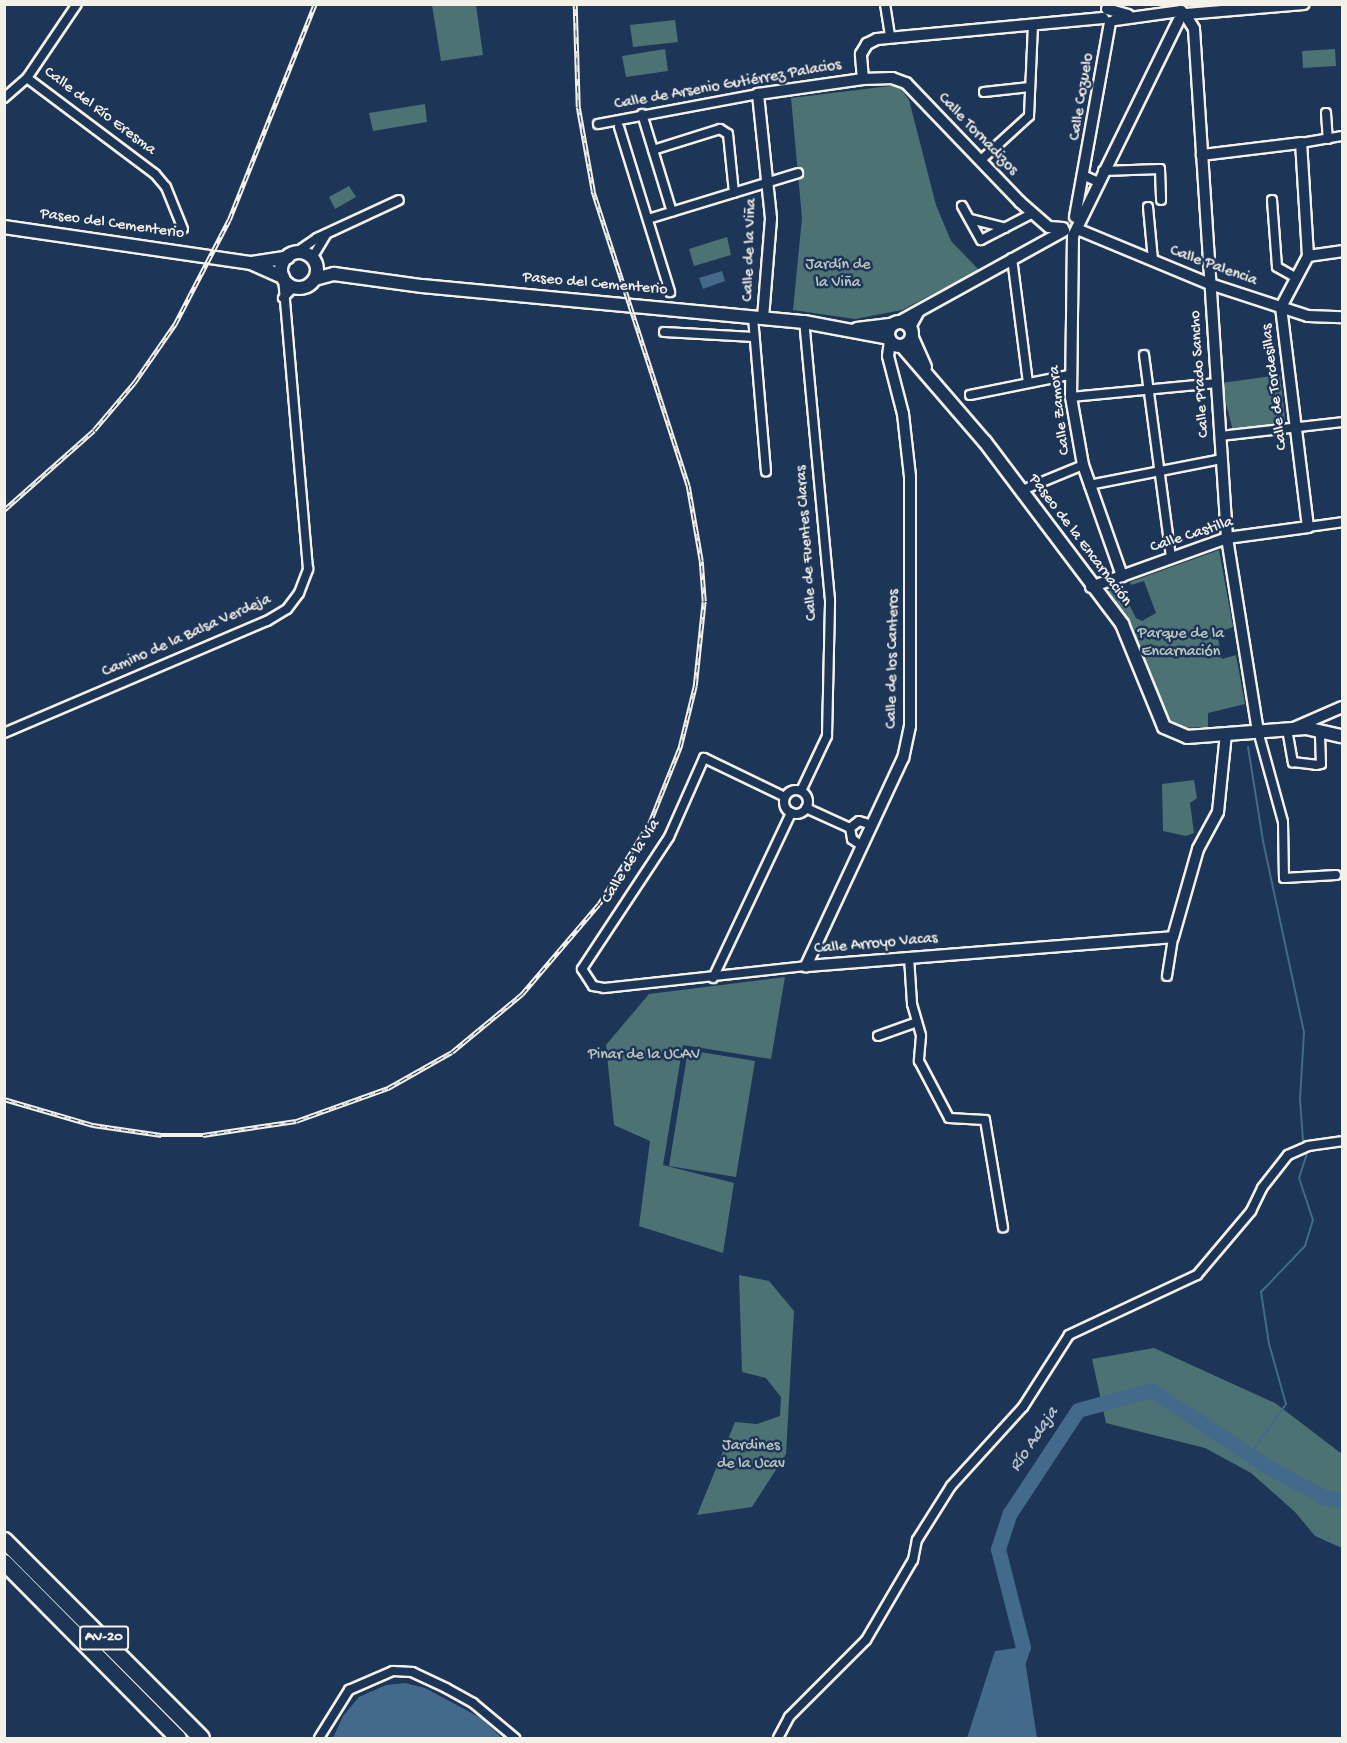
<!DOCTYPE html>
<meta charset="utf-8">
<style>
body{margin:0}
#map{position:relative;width:1347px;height:1743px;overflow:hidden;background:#1d3557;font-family:"Gochi Hand",sans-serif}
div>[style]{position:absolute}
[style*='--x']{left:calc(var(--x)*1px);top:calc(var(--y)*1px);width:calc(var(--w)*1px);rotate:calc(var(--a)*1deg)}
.green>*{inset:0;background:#4d7274}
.water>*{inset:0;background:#436a8b}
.stream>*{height:2px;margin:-1px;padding:0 1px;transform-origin:1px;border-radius:1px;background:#436a8b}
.river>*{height:15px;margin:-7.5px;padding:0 7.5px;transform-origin:7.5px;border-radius:7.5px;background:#436a8b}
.roads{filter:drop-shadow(2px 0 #f4f1e8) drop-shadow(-2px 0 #f4f1e8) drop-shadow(0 2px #f4f1e8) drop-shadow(0 -2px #f4f1e8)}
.minor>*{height:8px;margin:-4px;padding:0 4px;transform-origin:4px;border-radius:4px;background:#1d3557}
.minor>.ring{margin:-4px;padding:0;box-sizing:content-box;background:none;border:8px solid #1d3557;border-radius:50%}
.tertiary>*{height:10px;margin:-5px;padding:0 5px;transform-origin:5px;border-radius:5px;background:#1d3557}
.secondary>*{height:12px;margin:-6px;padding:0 6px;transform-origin:6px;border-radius:6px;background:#1d3557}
.secondary>.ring{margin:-6px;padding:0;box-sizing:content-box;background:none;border:12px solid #1d3557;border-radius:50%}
.motorway>*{height:15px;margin:-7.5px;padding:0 7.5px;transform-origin:7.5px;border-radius:7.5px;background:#1d3557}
.rail>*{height:4.5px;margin-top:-2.25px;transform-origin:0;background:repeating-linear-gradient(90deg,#1d3557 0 7px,#f4f1e8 0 14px);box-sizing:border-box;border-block:2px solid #f4f1e8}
span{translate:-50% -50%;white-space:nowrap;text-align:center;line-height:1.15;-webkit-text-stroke:5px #1d3557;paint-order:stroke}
.shield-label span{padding:2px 4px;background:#1d3557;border:2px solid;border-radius:4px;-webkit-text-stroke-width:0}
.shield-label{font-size:15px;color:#f4f1e8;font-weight:700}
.street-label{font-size:16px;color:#f4f1e8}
.park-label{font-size:16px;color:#bac5bf}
.water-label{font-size:18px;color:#b6c2c7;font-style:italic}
.frame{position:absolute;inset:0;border:6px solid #f4f1e8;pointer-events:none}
</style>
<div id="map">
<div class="green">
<i style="clip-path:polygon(432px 5px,476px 5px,483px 55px,441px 61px)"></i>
<i style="clip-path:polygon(675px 20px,678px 42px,633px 47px,630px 25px)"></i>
<i style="clip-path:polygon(665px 49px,668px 71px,626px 77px,622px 56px)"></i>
<i style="clip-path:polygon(1335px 49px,1336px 66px,1303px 68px,1302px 51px)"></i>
<i style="clip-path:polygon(898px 85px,909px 100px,936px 205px,951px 241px,979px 270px,902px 310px,855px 319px,793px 310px,802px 218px,791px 98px)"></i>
<i style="clip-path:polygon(425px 104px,427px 122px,373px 131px,369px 113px)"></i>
<i style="clip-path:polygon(349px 186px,356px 197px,335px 209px,329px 197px)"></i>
<i style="clip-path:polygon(727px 237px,731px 255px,694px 266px,689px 249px)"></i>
<i style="clip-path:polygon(1280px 375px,1286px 428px,1234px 435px,1221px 383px)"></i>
<i style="clip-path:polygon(1219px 550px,1233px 627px,1217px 633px,1222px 659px,1236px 655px,1245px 704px,1208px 713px,1208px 727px,1174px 728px,1167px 722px,1128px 621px,1102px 593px,1120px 587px,1136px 618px,1142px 621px,1156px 613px,1144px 581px,1131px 585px,1130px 582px)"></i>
<i style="clip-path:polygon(1194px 780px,1197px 798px,1190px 803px,1194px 833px,1186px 836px,1163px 831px,1162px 784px)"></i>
<i style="clip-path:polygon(785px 977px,771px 1059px,683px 1045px,663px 1165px,734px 1183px,723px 1253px,639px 1226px,650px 1141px,614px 1125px,606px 1045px,649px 994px)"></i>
<i style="clip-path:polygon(688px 1050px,755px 1061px,736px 1177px,669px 1166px)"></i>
<i style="clip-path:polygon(739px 1275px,769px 1281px,794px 1311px,786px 1454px,752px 1507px,697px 1515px,735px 1422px,757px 1424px,780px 1416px,781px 1397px,766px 1378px,742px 1372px)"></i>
<i style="clip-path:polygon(1154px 1348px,1275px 1403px,1342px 1454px,1342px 1548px,1315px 1536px,1295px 1512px,1251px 1473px,1205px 1448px,1106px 1423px,1092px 1359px)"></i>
</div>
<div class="water">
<i style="clip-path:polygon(722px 271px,725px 281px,703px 289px,699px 278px)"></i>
<i style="clip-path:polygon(1023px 1647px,1037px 1738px,967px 1738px,995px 1651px)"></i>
<i style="clip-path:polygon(405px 1683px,425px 1688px,481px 1718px,502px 1738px,333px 1738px,343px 1716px,359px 1697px,386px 1685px)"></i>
</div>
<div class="stream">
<i style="--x:1248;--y:747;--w:95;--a:80.9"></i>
<i style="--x:1263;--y:841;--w:195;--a:77.9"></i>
<i style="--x:1304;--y:1032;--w:67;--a:93.4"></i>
<i style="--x:1300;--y:1099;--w:42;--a:85.9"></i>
<i style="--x:1249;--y:1455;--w:63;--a:-54"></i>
<i style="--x:1286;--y:1404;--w:62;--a:-105.8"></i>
<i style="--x:1269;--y:1344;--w:53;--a:-98.7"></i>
<i style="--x:1261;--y:1292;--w:64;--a:-46.3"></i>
<i style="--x:1305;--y:1246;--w:27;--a:-73"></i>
<i style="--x:1313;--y:1220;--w:44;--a:-108.4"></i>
<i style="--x:1299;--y:1178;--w:26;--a:-72"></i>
</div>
<div class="river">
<i style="--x:1016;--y:1667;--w:21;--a:-71"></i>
<i style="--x:1023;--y:1647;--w:101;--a:-104.3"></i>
<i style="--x:998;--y:1549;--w:38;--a:-72"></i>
<i style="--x:1010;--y:1513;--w:123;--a:-56.6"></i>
<i style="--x:1078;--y:1410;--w:76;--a:-15.3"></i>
<i style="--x:1151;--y:1390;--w:136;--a:33.3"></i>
<i style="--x:1265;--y:1465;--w:67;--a:28.5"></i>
<i style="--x:1324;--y:1497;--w:18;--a:9"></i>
</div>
<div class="roads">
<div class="minor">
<i style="--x:885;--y:4;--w:33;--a:81"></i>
<i style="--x:27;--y:78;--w:160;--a:36.9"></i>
<i style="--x:155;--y:174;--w:17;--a:50"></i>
<i style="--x:166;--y:187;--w:45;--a:68"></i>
<i style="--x:984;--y:92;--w:46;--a:-6.2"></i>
<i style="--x:4;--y:98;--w:30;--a:-41"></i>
<i style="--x:27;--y:78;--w:89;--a:-56"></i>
<i style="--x:1326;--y:113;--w:26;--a:86"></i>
<i style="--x:642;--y:114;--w:102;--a:73"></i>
<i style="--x:598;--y:124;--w:163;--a:-10.6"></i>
<i style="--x:619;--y:127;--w:173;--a:72.8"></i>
<i style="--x:1301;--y:143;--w:42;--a:-9.7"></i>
<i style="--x:653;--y:150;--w:70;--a:-17.4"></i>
<i style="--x:720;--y:129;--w:9;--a:32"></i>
<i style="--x:728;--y:134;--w:59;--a:84.2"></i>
<i style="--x:981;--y:160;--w:65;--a:-42.5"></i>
<i style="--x:1029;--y:116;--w:91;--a:-87.5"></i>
<i style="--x:1103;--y:171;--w:57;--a:-2"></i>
<i style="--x:1160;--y:169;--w:31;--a:88"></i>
<i style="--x:1085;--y:176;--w:14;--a:25"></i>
<i style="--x:1272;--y:200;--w:67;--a:85.7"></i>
<i style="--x:1277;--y:267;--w:21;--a:29"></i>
<i style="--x:962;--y:206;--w:39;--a:61"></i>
<i style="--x:981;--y:240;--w:59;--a:-27.4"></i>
<i style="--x:1148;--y:207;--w:53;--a:84.6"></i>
<i style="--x:648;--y:219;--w:157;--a:-17"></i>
<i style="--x:970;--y:219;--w:36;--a:14"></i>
<i style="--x:295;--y:253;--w:27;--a:-34"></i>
<i style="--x:317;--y:238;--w:90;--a:-24.9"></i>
<i style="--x:312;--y:258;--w:27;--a:-59"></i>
<i style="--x:1012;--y:258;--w:126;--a:82.7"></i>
<i style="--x:283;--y:298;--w:16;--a:-45"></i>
<i style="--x:753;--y:317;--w:155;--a:85.2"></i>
<i style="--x:664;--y:332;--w:90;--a:3.2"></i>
<i style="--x:1144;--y:355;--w:205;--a:82.4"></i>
<i style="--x:970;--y:395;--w:101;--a:-11.4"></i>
<i style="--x:1071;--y:397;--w:147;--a:-5.5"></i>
<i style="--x:1220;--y:436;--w:123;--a:-6.5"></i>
<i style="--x:1089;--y:485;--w:136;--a:-11.1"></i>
<i style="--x:1020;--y:491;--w:68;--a:-22.4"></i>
<i style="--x:1308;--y:527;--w:34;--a:-8"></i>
<i style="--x:1287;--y:729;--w:34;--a:80"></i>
<i style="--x:1293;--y:762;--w:23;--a:7"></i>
<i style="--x:1316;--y:765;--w:5;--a:-11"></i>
<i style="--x:1321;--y:764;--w:33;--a:-92"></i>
<i style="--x:1258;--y:731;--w:94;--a:74.6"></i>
<i style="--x:1283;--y:822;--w:56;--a:89"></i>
<i style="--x:1284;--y:878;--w:52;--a:-3.3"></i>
<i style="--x:4;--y:733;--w:286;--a:-23.1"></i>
<i style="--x:267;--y:621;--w:23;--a:-31"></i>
<i style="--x:287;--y:609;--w:20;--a:-53"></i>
<i style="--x:299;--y:593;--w:26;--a:-69"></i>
<i style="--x:308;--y:569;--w:292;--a:-94.9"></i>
<i class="ring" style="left:784px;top:790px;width:16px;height:16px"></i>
<i style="--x:801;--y:791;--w:61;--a:-64.7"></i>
<i style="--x:827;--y:736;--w:136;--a:-88.7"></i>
<i style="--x:830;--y:600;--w:279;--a:-95.3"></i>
<i style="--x:785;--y:797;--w:90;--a:-154.3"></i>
<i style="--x:704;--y:758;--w:86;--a:113.9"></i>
<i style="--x:669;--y:837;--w:158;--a:123.4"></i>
<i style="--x:582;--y:969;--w:20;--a:57"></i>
<i style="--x:593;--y:986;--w:11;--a:10"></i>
<i style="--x:604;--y:988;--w:203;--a:-6.2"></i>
<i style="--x:806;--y:808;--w:48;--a:24.4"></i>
<i style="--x:862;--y:846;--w:12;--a:-145"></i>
<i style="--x:852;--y:839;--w:11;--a:-100"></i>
<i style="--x:850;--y:828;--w:11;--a:-38"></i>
<i style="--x:859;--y:821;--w:14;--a:17"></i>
<i style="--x:909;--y:957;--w:47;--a:86.3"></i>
<i style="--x:912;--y:1004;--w:33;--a:74"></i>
<i style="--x:921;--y:1036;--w:25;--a:95"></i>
<i style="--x:919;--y:1061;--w:64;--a:62.2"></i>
<i style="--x:949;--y:1118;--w:36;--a:3"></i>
<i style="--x:985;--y:1120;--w:109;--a:80.5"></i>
<i style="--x:1167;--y:976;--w:39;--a:-81"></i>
<i style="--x:713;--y:978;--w:183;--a:-64.7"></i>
<i style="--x:878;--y:1036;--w:41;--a:-19.7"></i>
<i style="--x:319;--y:1738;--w:57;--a:-58"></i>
<i style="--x:349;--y:1690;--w:48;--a:-23.4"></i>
<i style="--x:393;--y:1671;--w:19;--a:3"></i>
<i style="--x:412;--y:1672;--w:38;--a:25"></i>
<i style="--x:446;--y:1688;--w:31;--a:29"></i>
<i style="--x:473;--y:1703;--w:55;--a:39.8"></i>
<i style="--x:778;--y:1738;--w:24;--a:-62"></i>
<i style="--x:789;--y:1717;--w:109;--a:-45"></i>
<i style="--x:866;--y:1640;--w:93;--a:-59.6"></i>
<i style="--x:913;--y:1560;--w:20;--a:-79"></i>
<i style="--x:917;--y:1540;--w:64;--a:-57.8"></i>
<i style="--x:951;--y:1486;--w:107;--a:-47.7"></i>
<i style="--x:1023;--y:1407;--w:85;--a:-57.4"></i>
<i style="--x:1069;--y:1335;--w:141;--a:-25.1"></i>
<i style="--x:1197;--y:1275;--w:84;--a:-49.8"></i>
<i style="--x:1251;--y:1211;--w:25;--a:-64"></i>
<i style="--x:1262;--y:1188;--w:42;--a:-51.8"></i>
<i style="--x:1288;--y:1155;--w:22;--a:-24"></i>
<i style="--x:1308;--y:1146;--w:34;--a:-8"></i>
</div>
<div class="tertiary">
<i style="--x:1107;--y:9;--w:22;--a:16"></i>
<i style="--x:1186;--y:14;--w:118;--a:-4.8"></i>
<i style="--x:1186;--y:16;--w:15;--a:58"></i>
<i style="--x:1194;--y:29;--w:510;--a:86.29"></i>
<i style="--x:1227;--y:538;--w:195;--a:80.9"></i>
<i style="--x:1115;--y:20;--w:67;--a:-7.8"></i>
<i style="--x:1181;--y:11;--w:7;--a:45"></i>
<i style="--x:863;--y:79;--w:25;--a:-95"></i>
<i style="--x:861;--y:54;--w:12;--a:-59"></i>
<i style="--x:867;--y:44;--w:11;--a:-27"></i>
<i style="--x:877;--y:39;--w:227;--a:-5.3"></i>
<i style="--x:1075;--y:217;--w:198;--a:-79.8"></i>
<i style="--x:1077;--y:229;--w:144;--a:22.5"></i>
<i style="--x:1210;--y:284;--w:103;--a:18.1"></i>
<i style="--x:1308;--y:316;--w:34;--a:2"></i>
<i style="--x:1074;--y:234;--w:238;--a:-63.9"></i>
<i style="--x:1073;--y:235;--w:162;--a:90.7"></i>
<i style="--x:1071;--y:397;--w:69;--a:80"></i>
<i style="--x:1083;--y:465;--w:118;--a:70.6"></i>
<i style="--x:1308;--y:256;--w:34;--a:-8"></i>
<i style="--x:763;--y:318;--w:100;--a:-85.4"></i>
<i style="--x:771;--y:218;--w:125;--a:-96"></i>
<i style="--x:758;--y:94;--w:106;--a:-8.1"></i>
<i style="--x:863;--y:79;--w:29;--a:-2"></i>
<i style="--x:892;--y:78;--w:15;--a:20"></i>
<i style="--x:906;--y:83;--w:165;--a:46.2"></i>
<i style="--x:1020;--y:202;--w:38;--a:41"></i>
<i style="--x:1049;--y:227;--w:14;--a:4"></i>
<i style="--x:897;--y:323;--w:191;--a:-28.9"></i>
<i style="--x:910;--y:327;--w:18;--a:-61"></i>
<i style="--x:890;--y:340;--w:16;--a:97"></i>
<i style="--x:888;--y:356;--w:60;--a:75.5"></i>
<i style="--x:903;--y:414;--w:62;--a:83.6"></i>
<i style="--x:910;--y:476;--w:250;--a:90"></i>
<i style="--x:910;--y:726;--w:33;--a:102"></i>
<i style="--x:903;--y:758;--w:230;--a:115"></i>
<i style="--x:806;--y:966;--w:368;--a:-4.5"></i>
<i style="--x:1173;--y:937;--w:91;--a:-74.1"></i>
<i style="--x:1198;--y:849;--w:42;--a:-61.6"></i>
<i style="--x:1218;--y:812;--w:79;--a:-84.2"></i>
<i style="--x:1091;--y:587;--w:145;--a:-19.8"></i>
<i style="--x:1227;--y:538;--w:82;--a:-7.7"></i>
<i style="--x:1308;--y:527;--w:222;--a:-97"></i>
<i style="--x:1281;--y:307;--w:58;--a:-62.1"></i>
<i style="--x:1308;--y:256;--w:113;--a:-93.5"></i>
<i style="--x:1301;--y:143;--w:100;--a:173.1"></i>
<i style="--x:1296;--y:727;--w:50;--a:-23.5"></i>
</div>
<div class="secondary">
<i style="--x:4;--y:227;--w:250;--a:8.3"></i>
<i style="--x:251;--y:263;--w:35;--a:24"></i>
<i class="ring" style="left:281px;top:252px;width:24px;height:24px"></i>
<i style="--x:252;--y:263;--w:36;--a:-9"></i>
<i style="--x:315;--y:279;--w:20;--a:-15"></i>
<i style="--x:334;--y:274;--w:89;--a:7.8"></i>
<i style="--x:422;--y:286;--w:384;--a:5.4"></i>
<i style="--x:804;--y:322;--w:86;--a:10.7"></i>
<i class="ring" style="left:888px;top:322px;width:12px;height:12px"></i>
<i style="--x:857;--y:329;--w:35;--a:-7"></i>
<i style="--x:912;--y:338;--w:32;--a:66"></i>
<i style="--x:902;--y:346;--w:127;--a:49.2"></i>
<i style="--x:985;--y:442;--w:228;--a:53"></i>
<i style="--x:1122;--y:624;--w:111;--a:67.8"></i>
<i style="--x:1164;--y:727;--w:25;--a:23"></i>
<i style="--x:1187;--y:737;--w:119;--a:-4.3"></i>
<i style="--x:1306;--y:728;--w:37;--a:13"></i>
</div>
<div class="motorway">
<i style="--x:4;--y:1540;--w:279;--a:45.1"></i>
<i style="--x:4;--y:1562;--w:247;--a:45.3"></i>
</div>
</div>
<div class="rail">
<i style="--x:4;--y:510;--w:120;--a:-41.6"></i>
<i style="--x:94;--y:430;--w:62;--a:-49.6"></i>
<i style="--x:134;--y:383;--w:72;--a:-55.2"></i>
<i style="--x:175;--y:324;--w:117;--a:-62.6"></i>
<i style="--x:229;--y:220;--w:232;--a:-68.3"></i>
<i style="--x:4;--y:1099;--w:93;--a:16.3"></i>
<i style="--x:93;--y:1125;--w:69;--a:8.4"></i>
<i style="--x:161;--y:1135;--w:42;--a:0"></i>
<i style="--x:203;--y:1135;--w:94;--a:-8.6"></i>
<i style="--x:296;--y:1121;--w:98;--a:-19.7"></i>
<i style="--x:388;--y:1088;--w:73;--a:-29.4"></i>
<i style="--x:452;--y:1052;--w:91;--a:-39.6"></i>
<i style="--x:522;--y:994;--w:118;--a:-49.5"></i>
<i style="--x:599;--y:904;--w:97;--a:-58.1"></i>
<i style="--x:650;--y:822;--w:81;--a:-68.2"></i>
<i style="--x:680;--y:747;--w:63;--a:-76.2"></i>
<i style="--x:695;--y:686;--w:85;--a:-84"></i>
<i style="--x:704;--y:601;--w:40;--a:-94.3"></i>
<i style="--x:701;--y:561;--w:76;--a:-99.8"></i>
<i style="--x:688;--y:486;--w:310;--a:-107.9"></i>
<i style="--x:593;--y:191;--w:85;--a:-100.1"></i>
<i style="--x:578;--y:107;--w:103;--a:-91.7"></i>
</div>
<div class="shield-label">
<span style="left:104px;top:1638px">AV-20</span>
</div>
<div class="street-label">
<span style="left:728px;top:86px;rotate:-10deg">Calle de Arsenio Gutiérrez Palacios</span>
<span style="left:1083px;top:97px;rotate:-81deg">Calle Cozuelo</span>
<span style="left:99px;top:112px;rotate:37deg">Calle del Río Eresma</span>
<span style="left:977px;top:135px;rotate:46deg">Calle Tornadizos</span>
<span style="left:112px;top:225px;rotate:8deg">Paseo del Cementerio</span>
<span style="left:751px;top:250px;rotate:-88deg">Calle de la Viña</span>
<span style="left:1213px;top:267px;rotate:20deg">Calle Palencia</span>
<span style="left:595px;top:285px;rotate:5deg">Paseo del Cementerio</span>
<span style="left:1201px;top:374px;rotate:-94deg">Calle Prado Sancho</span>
<span style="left:1276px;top:387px;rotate:-97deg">Calle de Tordesillas</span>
<span style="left:1061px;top:410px;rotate:-97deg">Calle Zamora</span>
<span style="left:1192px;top:536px;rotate:-18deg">Calle Castilla</span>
<span style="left:1079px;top:541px;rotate:53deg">Paseo de la Encarnación</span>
<span style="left:808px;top:543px;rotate:-94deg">Calle de Fuentes Claras</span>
<span style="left:187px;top:637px;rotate:-24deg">Camino de la Balsa Verdeja</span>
<span style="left:894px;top:659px;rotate:-89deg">Calle de los Canteros</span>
<span style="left:632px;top:862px;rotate:-58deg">Calle de la Vía</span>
<span style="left:876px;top:945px;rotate:-5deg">Calle Arroyo Vacas</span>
</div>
<div class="park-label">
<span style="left:838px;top:275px">Jardín de<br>la Viña</span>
<span style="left:1181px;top:644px">Parque de la<br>Encarnación</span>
<span style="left:644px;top:1056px">Pinar de la UCAV</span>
<span style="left:751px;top:1456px">Jardines<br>de la Ucav</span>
</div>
<div class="water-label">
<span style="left:1035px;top:1440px;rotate:-56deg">Río Adaja</span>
</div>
<div class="frame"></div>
</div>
